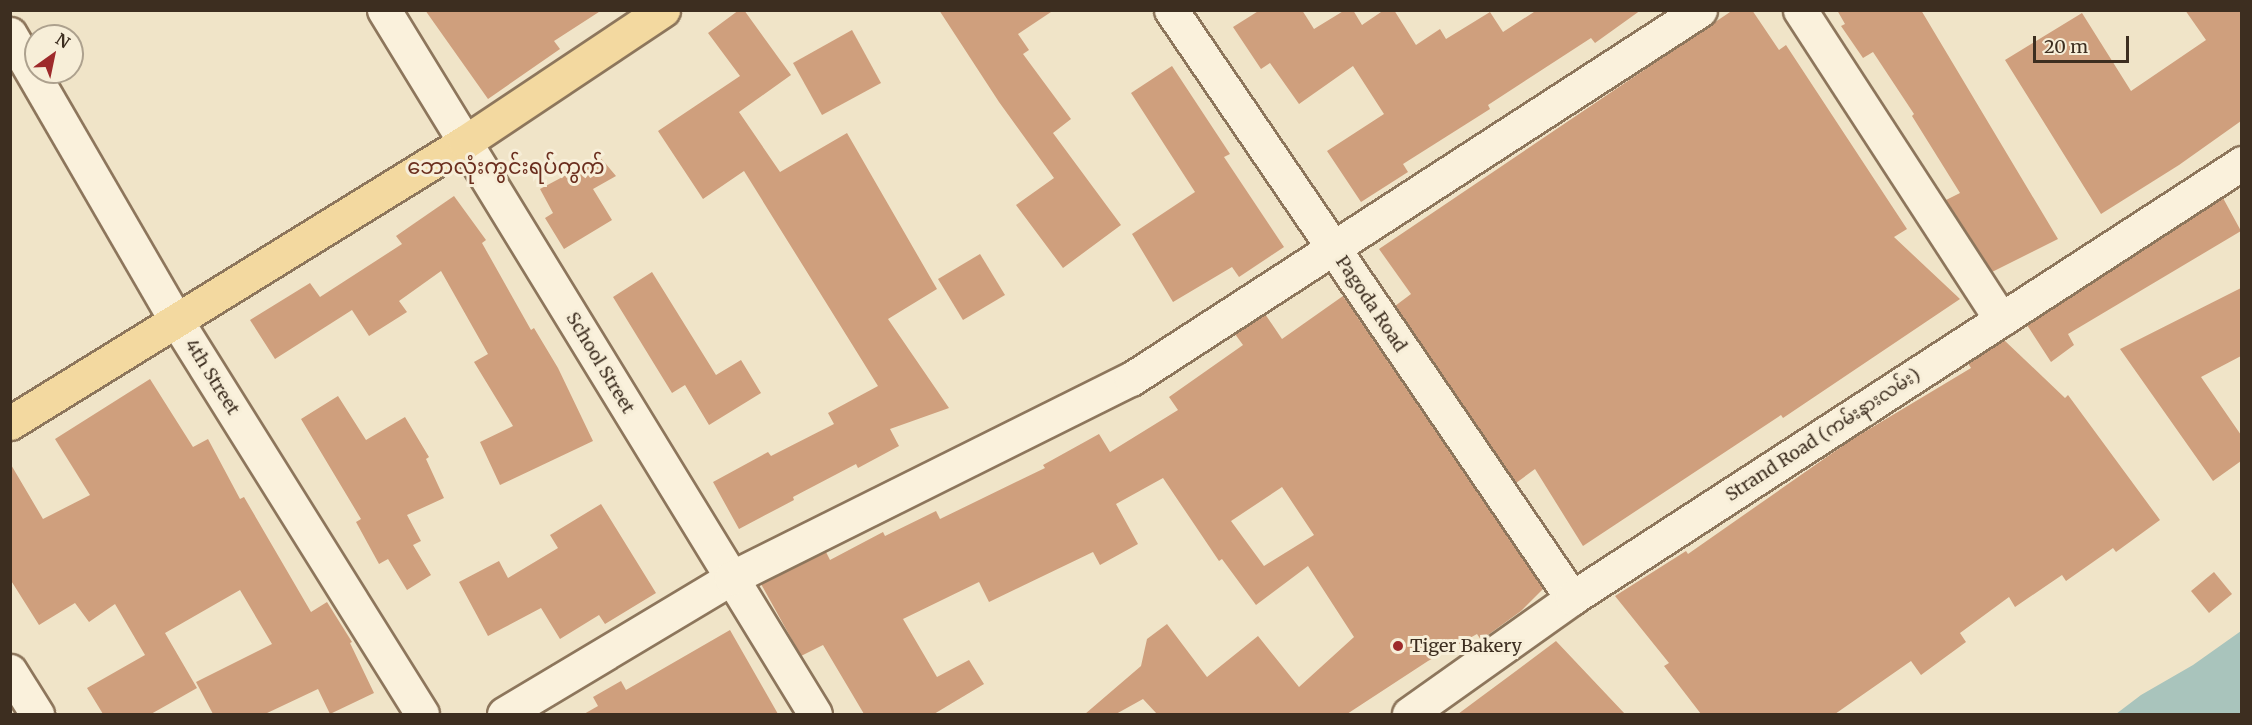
<!DOCTYPE html>
<meta charset="utf-8">
<style>
body{margin:0}
#map{position:relative;width:2252px;height:725px;overflow:hidden;background:#f0e4c8;font-family:Merriweather,"Noto Sans Myanmar",serif}
div>[style]{position:absolute}
[style*='--x']{left:calc(var(--x)*1px);top:calc(var(--y)*1px);width:calc(var(--w)*1px);rotate:calc(var(--a)*1deg)}
.water>*{inset:0;background:#a9c4bc}
.building>*{inset:0;background:#cf9f7d}
.roads{filter:drop-shadow(2px 0 #8d765c) drop-shadow(-2px 0 #8d765c) drop-shadow(0 2px #8d765c) drop-shadow(0 -2px #8d765c)}
.minor>*{height:33px;margin:-16.5px;padding:0 16.5px;transform-origin:16.5px;border-radius:16.5px;background:#faf1dc}
.major>*{height:33px;margin:-16.5px;padding:0 16.5px;transform-origin:16.5px;border-radius:16.5px;background:#f3d9a0}
.dots>*{width:16px;height:16px;translate:-50% -50%;box-sizing:border-box;border:3px solid #f7eed8;border-radius:50%}
span{translate:-50% -50%;white-space:nowrap;text-align:center;line-height:1.15;-webkit-text-stroke:6px #f7eed8;paint-order:stroke}
.street-label{font-size:18px;color:#3d2e20}
.poi-label{font-size:18px;color:#3d2e20}
.left{translate:0 -50%;text-align:left}
.quarter-label{font-size:21px;color:#6b2e1e}
.frame{position:absolute;inset:0;border:12px solid #3d2e20;pointer-events:none}
.north{position:absolute;left:24px;top:24px;width:60px;height:60px;box-sizing:border-box;background:#f7eed8;border:2px solid #ada18e;border-radius:50%;rotate:33deg;font-size:16px;font-weight:700;line-height:24px;text-align:center;color:#3d2e20}
.north::after{content:'';display:block;margin:auto;width:21px;height:27px;background:#9e2a2b;clip-path:polygon(50% 0,100% 100%,50% 72%,0 100%)}
.scale{position:absolute;left:2033px;top:36px;width:96px;height:27px;box-sizing:border-box;border:3px solid #3d2e20;border-top:0;padding-left:8px;font-size:18px;line-height:21px;white-space:nowrap;color:#3d2e20;-webkit-text-stroke:4px #f7eed8;paint-order:stroke}
</style>
<div id="map">
<div class="water">
<i style="clip-path:polygon(2241px 631px,2241px 714px,2116px 714px,2141px 695px,2193px 665px)"></i>
</div>
<div class="building">
<i style="clip-path:polygon(425px 10px,602px 10px,554px 41px,560px 49px,488px 99px)"></i>
<i style="clip-path:polygon(739px 10px,744px 10px,791px 75px,739px 112px,780px 172px,847px 133px,937px 289px,888px 319px,949px 408px,890px 429px,899px 446px,858px 468px,856px 464px,793px 497px,794px 500px,739px 529px,713px 482px,768px 452px,771px 456px,834px 424px,828px 413px,878px 386px,744px 171px,703px 199px,658px 131px,740px 76px,708px 33px)"></i>
<i style="clip-path:polygon(939px 10px,1054px 10px,1018px 34px,1029px 50px,1023px 54px,1071px 119px,1053px 133px,1121px 225px,1063px 268px,1016px 205px,1054px 178px,999px 102px)"></i>
<i style="clip-path:polygon(1260px 10px,1302px 10px,1314px 29px,1345px 10px,1353px 10px,1362px 25px,1384px 10px,1394px 10px,1416px 45px,1440px 29px,1446px 39px,1490px 12px,1503px 32px,1537px 10px,1641px 10px,1595px 43px,1591px 38px,1488px 105px,1490px 109px,1403px 164px,1408px 172px,1361px 202px,1327px 151px,1384px 114px,1353px 66px,1299px 104px,1270px 63px,1261px 69px,1233px 27px)"></i>
<i style="clip-path:polygon(1733px 10px,1752px 10px,1779px 50px,1786px 45px,1907px 229px,1894px 237px,1960px 299px,1783px 418px,1781px 415px,1583px 546px,1535px 469px,1516px 483px,1395px 306px,1411px 294px,1379px 249px)"></i>
<i style="clip-path:polygon(1837px 10px,1921px 10px,2058px 239px,1992px 272px,1946px 200px,1960px 193px,1912px 116px,1914px 114px,1873px 52px,1863px 58px,1841px 26px,1845px 24px)"></i>
<i style="clip-path:polygon(2185px 10px,2241px 10px,2241px 121px,2179px 165px,2101px 214px,2005px 60px,2082px 13px,2131px 91px,2206px 40px)"></i>
<i style="clip-path:polygon(852px 30px,881px 83px,822px 115px,793px 63px)"></i>
<i style="clip-path:polygon(1172px 66px,1230px 154px,1224px 157px,1284px 247px,1239px 277px,1232px 267px,1173px 302px,1132px 234px,1195px 192px,1131px 93px)"></i>
<i style="clip-path:polygon(600px 157px,616px 176px,593px 189px,612px 220px,564px 249px,545px 218px,553px 213px,540px 189px)"></i>
<i style="clip-path:polygon(454px 196px,486px 240px,482px 243px,531px 330px,534px 328px,558px 368px,593px 441px,500px 485px,480px 442px,513px 426px,474px 362px,488px 354px,441px 271px,399px 301px,407px 312px,369px 336px,352px 310px,275px 359px,250px 320px,310px 283px,320px 297px,402px 244px,396px 236px)"></i>
<i style="clip-path:polygon(2223px 198px,2241px 231px,2068px 334px,2074px 345px,2051px 362px,2027px 325px)"></i>
<i style="clip-path:polygon(980px 254px,1005px 295px,963px 320px,938px 279px)"></i>
<i style="clip-path:polygon(652px 272px,716px 375px,741px 360px,761px 393px,709px 425px,685px 385px,672px 393px,613px 297px)"></i>
<i style="clip-path:polygon(2241px 288px,2241px 356px,2201px 377px,2241px 435px,2241px 461px,2213px 481px,2120px 349px)"></i>
<i style="clip-path:polygon(evenodd,1343px 296px,1543px 589px,1521px 611px,1481px 640px,1477px 634px,1428px 661px,1347px 714px,1157px 714px,1143px 699px,1116px 714px,1085px 714px,1141px 666px,1147px 639px,1167px 624px,1207px 677px,1258px 636px,1299px 687px,1354px 637px,1308px 566px,1256px 605px,1222px 559px,1219px 561px,1163px 478px,1116px 504px,1138px 544px,1100px 565px,1093px 552px,989px 602px,979px 582px,903px 619px,937px 677px,969px 660px,984px 684px,934px 714px,864px 714px,823px 645px,801px 656px,761px 584px,826px 552px,830px 560px,883px 532px,885px 536px,936px 511px,940px 519px,1045px 468px,1043px 465px,1099px 434px,1110px 452px,1178px 410px,1169px 397px,1243px 345px,1235px 334px,1265px 314px,1282px 339px,1343px 296px,1282px 487px,1314px 535px,1264px 566px,1231px 521px,1282px 487px)"></i>
<i style="clip-path:polygon(2004px 340px,2065px 398px,2068px 395px,2160px 520px,2116px 552px,2113px 548px,2066px 581px,2062px 575px,2015px 607px,2009px 597px,1960px 633px,1966px 642px,1921px 675px,1911px 661px,1835px 714px,1701px 714px,1664px 666px,1669px 663px,1615px 596px,1686px 551px,1688px 554px,1851px 440px,1971px 368px,1968px 363px)"></i>
<i style="clip-path:polygon(150px 379px,193px 447px,208px 439px,240px 499px,244px 497px,311px 612px,327px 602px,352px 642px,350px 643px,374px 693px,330px 714px,318px 689px,265px 714px,213px 714px,196px 682px,272px 644px,240px 590px,165px 633px,197px 688px,151px 714px,103px 714px,87px 688px,145px 655px,115px 604px,89px 622px,75px 603px,39px 625px,10px 579px,10px 463px,43px 519px,90px 495px,55px 439px)"></i>
<i style="clip-path:polygon(338px 396px,366px 440px,405px 417px,429px 457px,426px 459px,444px 498px,407px 515px,421px 541px,413px 545px,431px 575px,407px 590px,388px 559px,379px 564px,356px 522px,361px 519px,301px 419px)"></i>
<i style="clip-path:polygon(601px 504px,656px 593px,605px 624px,599px 615px,560px 639px,541px 608px,488px 636px,459px 582px,499px 561px,508px 578px,558px 548px,550px 535px)"></i>
<i style="clip-path:polygon(2214px 572px,2232px 594px,2209px 613px,2191px 591px)"></i>
<i style="clip-path:polygon(730px 630px,778px 714px,584px 714px,598px 706px,593px 697px,621px 681px,626px 690px)"></i>
<i style="clip-path:polygon(1556px 641px,1625px 714px,1458px 714px,1516px 671px)"></i>
</div>
<div class="roads">
<div class="minor">
<i style="--x:384;--y:10;--w:825;--a:58.52"></i>
<i style="--x:1171;--y:10;--w:712;--a:55.71"></i>
<i style="--x:1800;--y:10;--w:369;--a:57"></i>
<i style="--x:10;--y:34;--w:331;--a:59.9"></i>
<i style="--x:176;--y:320;--w:464;--a:58"></i>
<i style="--x:10;--y:671;--w:51;--a:57.9"></i>
<i style="--x:504;--y:714;--w:265;--a:-30.9"></i>
<i style="--x:731;--y:578;--w:447;--a:-26.5"></i>
<i style="--x:1131;--y:379;--w:678;--a:-32.96"></i>
<i style="--x:1409;--y:714;--w:200;--a:-35.4"></i>
<i style="--x:1572;--y:598;--w:799;--a:-32.99"></i>
</div>
<div class="major">
<i style="--x:10;--y:423;--w:535;--a:-31.7"></i>
<i style="--x:465;--y:142;--w:238;--a:-33.7"></i>
</div>
</div>
<div class="dots">
<i style="left:1398px;top:646px;background:#9e2a2b"></i>
</div>
<div class="street-label">
<span style="left:1371px;top:304px;rotate:56deg">Pagoda Road</span>
<span style="left:600px;top:363px;rotate:59deg">School Street</span>
<span style="left:212px;top:377px;rotate:58deg">4th Street</span>
<span style="left:1823px;top:435px;rotate:-33deg">Strand Road (ကမ်းနားလမ်း)</span>
</div>
<div class="poi-label">
<span class="left" style="left:1410px;top:646px">Tiger Bakery</span>
</div>
<div class="quarter-label">
<span style="left:506px;top:167px">ဘောလုံးကွင်းရပ်ကွက်</span>
</div>
<div class="frame"></div>
<div class="north">N</div>
<div class="scale">20 m</div>
</div>
